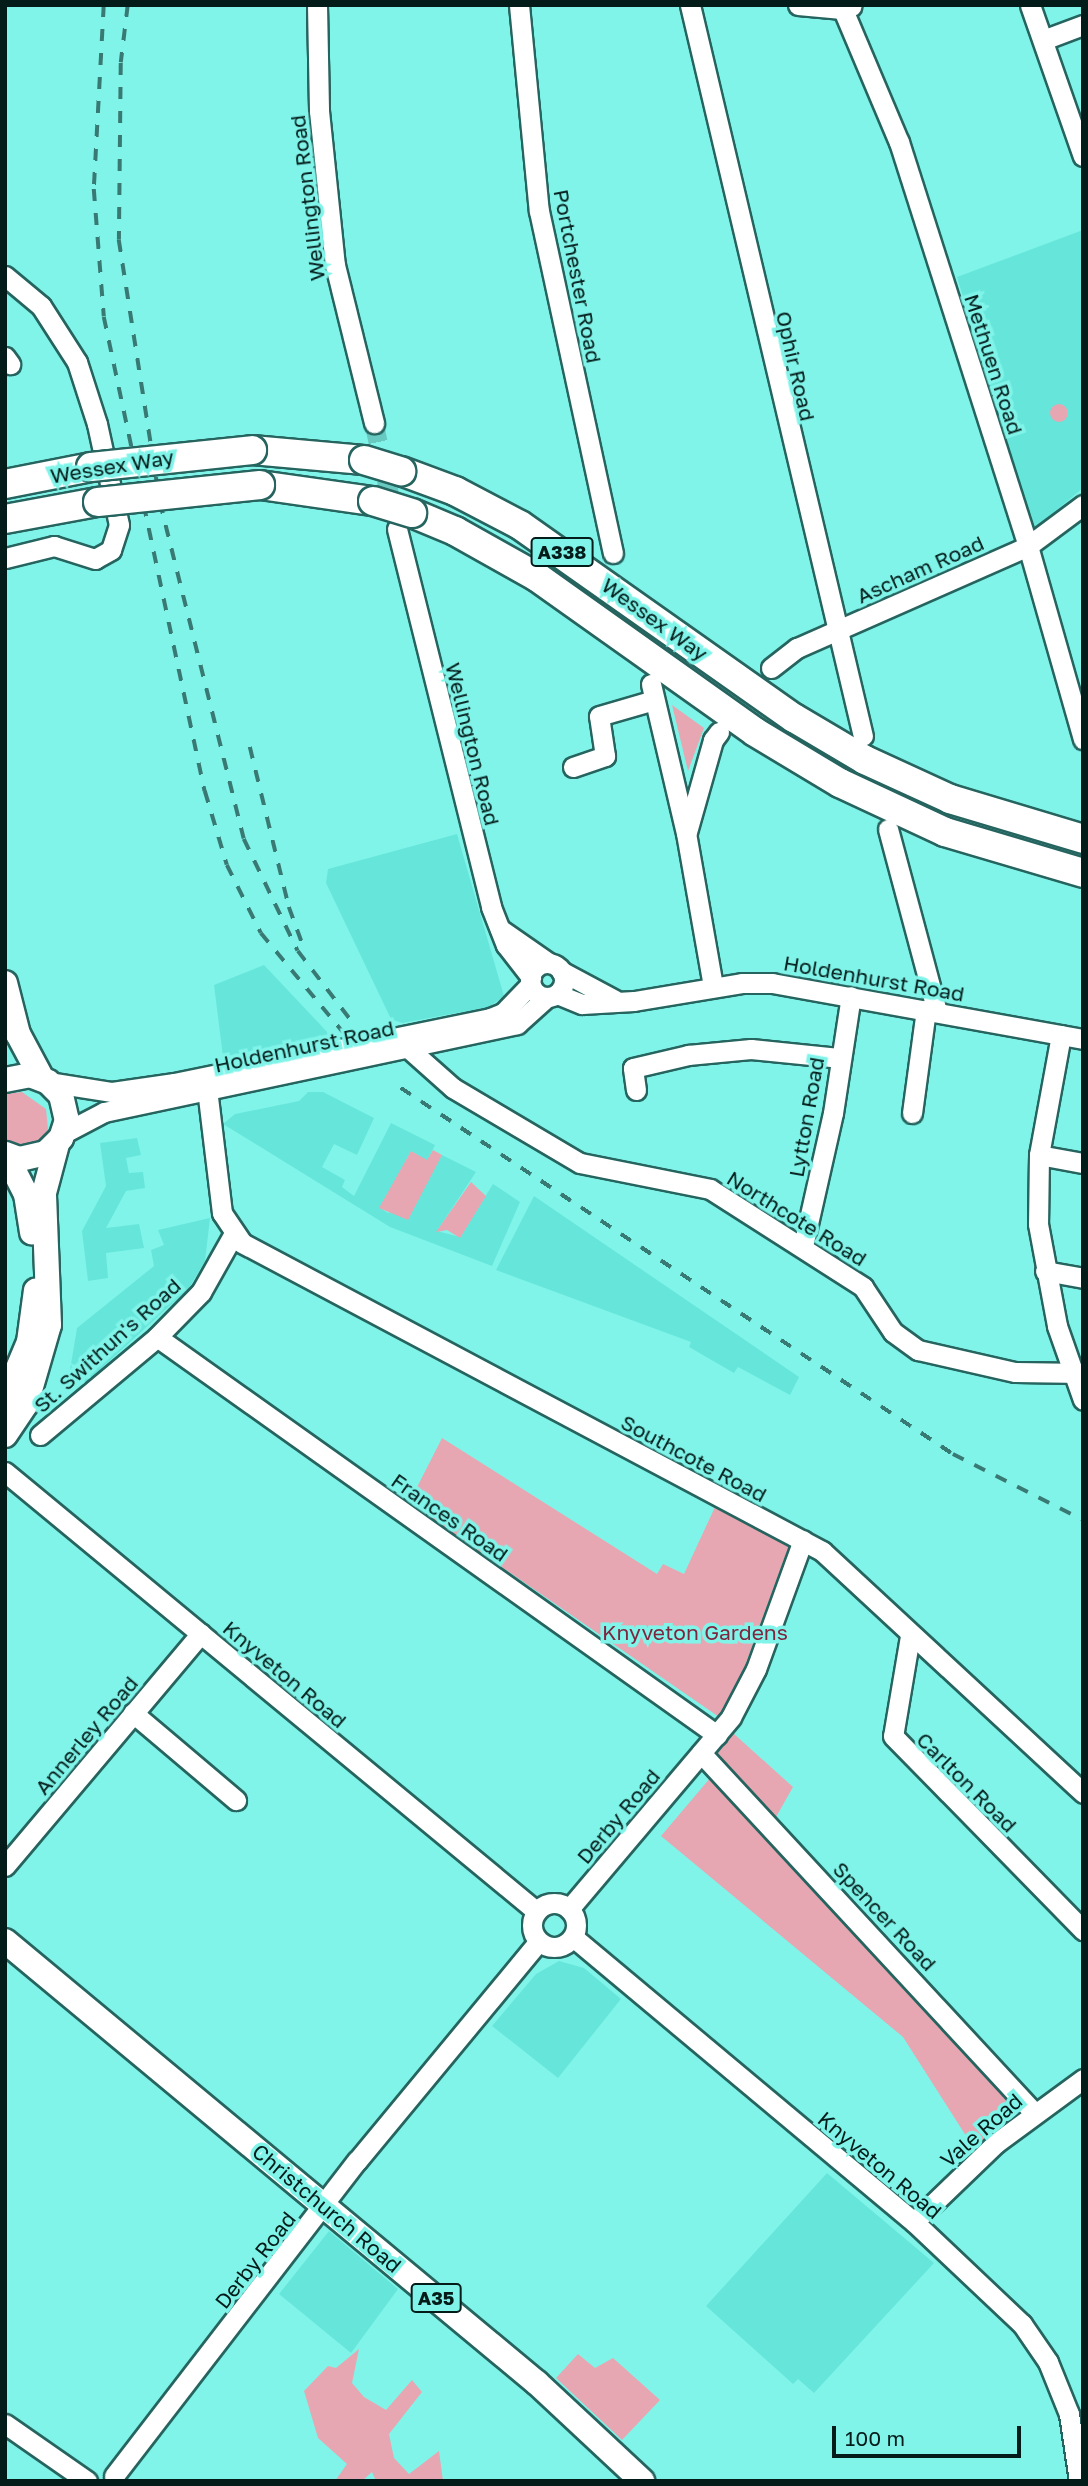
<!DOCTYPE html>
<style>
body{margin:0}
#map{position:relative;width:1088px;height:2486px;overflow:hidden;background:#80f4e9;font-family:"Golos Text",sans-serif}
div>[style]{position:absolute}
[style*='--x']{left:calc(var(--x)*1px);top:calc(var(--y)*1px);width:calc(var(--w)*1px);rotate:calc(var(--a)*1deg)}
.built>*{inset:0;background:#66e6da}
.green>*{inset:0;background:#e6a7b2}
.round{border-radius:50%}
.minor-tunnel>*{height:19px;margin-top:-9.5px;transform-origin:0;background:repeating-linear-gradient(90deg,#67c9c0 0 19px,transparent 0 29px)}
.roads{filter:drop-shadow(2px 0 #26645f) drop-shadow(-2px 0 #26645f) drop-shadow(0 2px #26645f) drop-shadow(0 -2px #26645f)}
.minor>*{height:19px;margin:-9.5px;padding:0 9.5px;transform-origin:9.5px;border-radius:9.5px;background:#fff}
.minor>.ring{margin:-9.5px;padding:0;box-sizing:content-box;background:none;border:19px solid #fff;border-radius:50%}
.major>*{height:24px;margin:-12px;padding:0 12px;transform-origin:12px;border-radius:12px;background:#fff}
.highway>*{height:28px;margin:-14px;padding:0 14px;transform-origin:14px;border-radius:14px;background:#fff}
.rail>*{height:3.5px;margin-top:-1.75px;transform-origin:0;background:repeating-linear-gradient(90deg,#397973 0 12px,transparent 0 24px)}
.bridges{filter:drop-shadow(2px 0 #26645f) drop-shadow(-2px 0 #26645f) drop-shadow(0 2px #26645f) drop-shadow(0 -2px #26645f)}
.highway-bridge>*{height:28px;margin:-14px;padding:0 14px;transform-origin:14px;border-radius:14px;background:#fff}
span{translate:-50% -50%;white-space:nowrap;text-align:center;line-height:1.15;-webkit-text-stroke:7px #80f4e9;paint-order:stroke}
.shield-label span{padding:2px 5px;background:#80f4e9;border:2px solid;border-radius:5px;-webkit-text-stroke-width:0}
.shield-label{font-size:19px;color:#031c1a;font-weight:700}
.street-label{font-size:21px;color:#031c1a}
.park-label{font-size:21px;color:#7e263f}
.frame{position:absolute;inset:0;border:7px solid #031c1a;pointer-events:none}
.scale{position:absolute;left:832px;top:2426px;width:189px;height:32px;box-sizing:border-box;border:4px solid #031c1a;border-top:0;padding-left:9px;font-size:21px;line-height:24px;white-space:nowrap;color:#031c1a;-webkit-text-stroke:5px #80f4e9;paint-order:stroke}
</style>
<div id="map">
<div class="built">
<i style="clip-path:polygon(1083px 230px,1083px 488px,1034px 529px,957px 277px)"></i>
<i style="clip-path:polygon(457px 834px,504px 996px,489px 1007px,402px 1023px,391px 1019px,326px 883px,328px 869px)"></i>
<i style="clip-path:polygon(264px 965px,330px 1035px,223px 1057px,214px 985px)"></i>
<i style="clip-path:polygon(308px 1092px,323px 1092px,374px 1118px,357px 1155px,334px 1144px,322px 1167px,345px 1180px,342px 1187px,354px 1196px,391px 1123px,435px 1145px,427px 1161px,411px 1151px,380px 1208px,388px 1213px,415px 1201px,442px 1155px,476px 1172px,437px 1231px,460px 1237px,493px 1184px,520px 1202px,492px 1266px,390px 1227px,223px 1124px,235px 1114px,299px 1101px)"></i>
<i style="clip-path:polygon(137px 1138px,141px 1155px,126px 1158px,129px 1173px,143px 1172px,145px 1188px,126px 1191px,106px 1228px,139px 1224px,144px 1248px,106px 1253px,108px 1278px,88px 1281px,82px 1231px,106px 1186px,100px 1143px)"></i>
<i style="clip-path:polygon(534px 1196px,799px 1377px,790px 1395px,738px 1367px,734px 1373px,689px 1347px,691px 1342px,496px 1270px)"></i>
<i style="clip-path:polygon(210px 1218px,205px 1261px,189px 1288px,83px 1385px,70px 1370px,77px 1328px,154px 1266px,151px 1250px,164px 1245px,158px 1230px)"></i>
<i style="clip-path:polygon(559px 1961px,584px 1968px,621px 1999px,558px 2078px,492px 2026px,536px 1974px)"></i>
<i style="clip-path:polygon(827px 2173px,934px 2263px,814px 2393px,798px 2379px,793px 2384px,706px 2306px)"></i>
<i style="clip-path:polygon(329px 2231px,398px 2289px,351px 2353px,279px 2294px)"></i>
</div>
<div class="green">
<i class="round" style="left:1050px;top:404px;width:18px;height:18px"></i>
<i style="clip-path:polygon(672px 705px,704px 728px,688px 771px)"></i>
<i style="clip-path:polygon(22px 1092px,46px 1109px,48px 1129px,38px 1146px,5px 1150px,5px 1094px)"></i>
<i style="clip-path:polygon(433px 1150px,442px 1155px,408px 1220px,379px 1208px,411px 1151px,427px 1160px)"></i>
<i style="clip-path:polygon(471px 1182px,486px 1196px,460px 1238px,447px 1230px,436px 1232px)"></i>
<i style="clip-path:polygon(442px 1438px,657px 1574px,663px 1564px,684px 1574px,715px 1507px,789px 1546px,738px 1685px,719px 1717px,409px 1503px)"></i>
<i style="clip-path:polygon(733px 1733px,793px 1787px,776px 1817px,717px 1754px)"></i>
<i style="clip-path:polygon(711px 1777px,1019px 2110px,975px 2150px,903px 2037px,661px 1836px)"></i>
<i style="clip-path:polygon(359px 2349px,352px 2383px,364px 2397px,386px 2410px,412px 2380px,422px 2392px,389px 2434px,394px 2458px,409px 2474px,439px 2451px,443px 2481px,376px 2481px,372px 2472px,362px 2481px,335px 2481px,347px 2464px,318px 2438px,304px 2391px,328px 2366px,336px 2368px)"></i>
<i style="clip-path:polygon(578px 2354px,595px 2368px,613px 2358px,660px 2400px,622px 2440px,556px 2378px)"></i>
</div>
<div class="minor-tunnel">
<i style="--x:374;--y:423;--w:94;--a:77.7"></i>
</div>
<div class="roads">
<div class="minor">
<i style="--x:317;--y:5;--w:106;--a:88.9"></i>
<i style="--x:319;--y:111;--w:155;--a:84.1"></i>
<i style="--x:335;--y:265;--w:163;--a:76.1"></i>
<i style="--x:519;--y:5;--w:207;--a:84.5"></i>
<i style="--x:539;--y:211;--w:350;--a:77.8"></i>
<i style="--x:690;--y:5;--w:751;--a:76.69"></i>
<i style="--x:798;--y:5;--w:44;--a:5.2"></i>
<i style="--x:842;--y:9;--w:10;--a:-17"></i>
<i style="--x:841;--y:5;--w:149;--a:67.1"></i>
<i style="--x:899;--y:142;--w:424;--a:72.3"></i>
<i style="--x:1028;--y:546;--w:201;--a:74.1"></i>
<i style="--x:1030;--y:5;--w:160;--a:70.7"></i>
<i style="--x:1043;--y:40;--w:43;--a:-20.6"></i>
<i style="--x:5;--y:276;--w:47;--a:39.8"></i>
<i style="--x:41;--y:306;--w:67;--a:57.3"></i>
<i style="--x:77;--y:362;--w:65;--a:72.1"></i>
<i style="--x:97;--y:424;--w:103;--a:77.7"></i>
<i style="--x:119;--y:525;--w:26;--a:108"></i>
<i style="--x:111;--y:550;--w:18;--a:151"></i>
<i style="--x:95;--y:559;--w:43;--a:-162.4"></i>
<i style="--x:54;--y:546;--w:50;--a:166.2"></i>
<i style="--x:5;--y:357;--w:9;--a:54"></i>
<i style="--x:397;--y:529;--w:390;--a:76"></i>
<i style="--x:491;--y:907;--w:41;--a:68.5"></i>
<i style="--x:506;--y:945;--w:41;--a:52"></i>
<i style="--x:771;--y:668;--w:33;--a:-38"></i>
<i style="--x:797;--y:648;--w:253;--a:-23.8"></i>
<i style="--x:1028;--y:546;--w:69;--a:-36.7"></i>
<i style="--x:651;--y:684;--w:153;--a:76.8"></i>
<i style="--x:686;--y:833;--w:155;--a:80"></i>
<i style="--x:573;--y:767;--w:34;--a:-19"></i>
<i style="--x:605;--y:756;--w:40;--a:-98.5"></i>
<i style="--x:599;--y:716;--w:57;--a:-16.2"></i>
<i style="--x:888;--y:829;--w:189;--a:75"></i>
<i style="--x:687;--y:832;--w:96;--a:-74.2"></i>
<i style="--x:713;--y:740;--w:10;--a:-53"></i>
<i style="--x:500;--y:929;--w:60;--a:34.8"></i>
<i class="ring" style="left:530px;top:963px;width:15px;height:15px"></i>
<i style="--x:561;--y:971;--w:61;--a:28.2"></i>
<i style="--x:557;--y:994;--w:27;--a:22"></i>
<i style="--x:582;--y:1004;--w:52;--a:-3.3"></i>
<i style="--x:634;--y:1001;--w:109;--a:-9.5"></i>
<i style="--x:742;--y:983;--w:30;--a:0"></i>
<i style="--x:772;--y:983;--w:316;--a:10.2"></i>
<i style="--x:1061;--y:1035;--w:122;--a:100.4"></i>
<i style="--x:1039;--y:1155;--w:69;--a:90.8"></i>
<i style="--x:1038;--y:1224;--w:104;--a:79.4"></i>
<i style="--x:1057;--y:1326;--w:78;--a:70.6"></i>
<i style="--x:408;--y:1048;--w:60;--a:41.6"></i>
<i style="--x:453;--y:1088;--w:147;--a:30.6"></i>
<i style="--x:580;--y:1163;--w:133;--a:11.3"></i>
<i style="--x:710;--y:1189;--w:182;--a:32.6"></i>
<i style="--x:863;--y:1287;--w:54;--a:56.3"></i>
<i style="--x:893;--y:1332;--w:31;--a:36"></i>
<i style="--x:918;--y:1350;--w:99;--a:12.8"></i>
<i style="--x:1015;--y:1372;--w:68;--a:0.8"></i>
<i style="--x:48;--y:1082;--w:65;--a:8.9"></i>
<i style="--x:112;--y:1092;--w:63;--a:-8.3"></i>
<i style="--x:174;--y:1083;--w:323;--a:-11.6"></i>
<i style="--x:490;--y:1018;--w:14;--a:-21"></i>
<i style="--x:503;--y:1013;--w:40;--a:-46"></i>
<i style="--x:207;--y:1089;--w:125;--a:83.1"></i>
<i style="--x:222;--y:1213;--w:36;--a:56"></i>
<i style="--x:242;--y:1243;--w:657;--a:27.97"></i>
<i style="--x:822;--y:1551;--w:356;--a:42.8"></i>
<i style="--x:636;--y:1090;--w:22;--a:-98"></i>
<i style="--x:633;--y:1068;--w:57;--a:-13.3"></i>
<i style="--x:688;--y:1055;--w:63;--a:-5.4"></i>
<i style="--x:751;--y:1049;--w:88;--a:5.8"></i>
<i style="--x:912;--y:1113;--w:104;--a:-82.3"></i>
<i style="--x:64;--y:1133;--w:45;--a:-27.7"></i>
<i style="--x:104;--y:1112;--w:422;--a:-12"></i>
<i style="--x:517;--y:1024;--w:40;--a:-42"></i>
<i style="--x:1039;--y:1155;--w:45;--a:10.3"></i>
<i style="--x:803;--y:1246;--w:136;--a:-77.3"></i>
<i style="--x:833;--y:1113;--w:118;--a:-81.3"></i>
<i style="--x:1045;--y:1271;--w:39;--a:10"></i>
<i style="--x:157;--y:1337;--w:687;--a:35.4"></i>
<i style="--x:40;--y:1435;--w:153;--a:-39.9"></i>
<i style="--x:157;--y:1337;--w:63;--a:-45.6"></i>
<i style="--x:201;--y:1292;--w:65;--a:-60.7"></i>
<i style="--x:5;--y:1472;--w:689;--a:39.58"></i>
<i style="--x:910;--y:1636;--w:101;--a:99.6"></i>
<i style="--x:893;--y:1736;--w:272;--a:45.6"></i>
<i style="--x:133;--y:1713;--w:135;--a:40.2"></i>
<i style="--x:701;--y:1753;--w:490;--a:47.2"></i>
<i style="--x:5;--y:1866;--w:304;--a:-49.9"></i>
<i class="ring" style="left:532px;top:1903px;width:25px;height:25px"></i>
<i style="--x:569;--y:1909;--w:251;--a:-49.8"></i>
<i style="--x:731;--y:1717;--w:54;--a:-62.5"></i>
<i style="--x:756;--y:1669;--w:137;--a:-70"></i>
<i style="--x:573;--y:1937;--w:444;--a:39.9"></i>
<i style="--x:914;--y:2222;--w:149;--a:43.4"></i>
<i style="--x:1022;--y:2324;--w:46;--a:55.6"></i>
<i style="--x:1048;--y:2362;--w:56;--a:68"></i>
<i style="--x:1069;--y:2414;--w:68;--a:81.5"></i>
<i style="--x:914;--y:2222;--w:114;--a:-43.9"></i>
<i style="--x:996;--y:2143;--w:108;--a:-36.3"></i>
<i style="--x:5;--y:2424;--w:100;--a:34.8"></i>
<i style="--x:114;--y:2476;--w:398;--a:-52.4"></i>
<i style="--x:357;--y:2161;--w:284;--a:-50.4"></i>
</div>
<div class="major">
<i style="--x:5;--y:983;--w:53;--a:75.7"></i>
<i style="--x:18;--y:1034;--w:51;--a:61.9"></i>
<i style="--x:5;--y:1080;--w:25;--a:-11"></i>
<i style="--x:30;--y:1075;--w:19;--a:21"></i>
<i style="--x:48;--y:1082;--w:18;--a:45"></i>
<i style="--x:61;--y:1095;--w:26;--a:77"></i>
<i style="--x:67;--y:1120;--w:19;--a:108"></i>
<i style="--x:61;--y:1138;--w:21;--a:135"></i>
<i style="--x:46;--y:1153;--w:28;--a:167"></i>
<i style="--x:19;--y:1159;--w:15;--a:-160"></i>
<i style="--x:6;--y:1155;--w:44;--a:62.9"></i>
<i style="--x:26;--y:1194;--w:39;--a:81"></i>
<i style="--x:5;--y:1399;--w:62;--a:-67.2"></i>
<i style="--x:29;--y:1342;--w:52;--a:-82.3"></i>
<i style="--x:5;--y:1435;--w:37;--a:-56"></i>
<i style="--x:26;--y:1404;--w:82;--a:-73.8"></i>
<i style="--x:49;--y:1325;--w:132;--a:-92.2"></i>
<i style="--x:44;--y:1193;--w:51;--a:-75.1"></i>
<i style="--x:5;--y:1941;--w:692;--a:39.72"></i>
<i style="--x:537;--y:2383;--w:144;--a:43"></i>
</div>
<div class="highway">
<i style="--x:252;--y:450;--w:112;--a:5.1"></i>
<i style="--x:401;--y:471;--w:58;--a:20.3"></i>
<i style="--x:455;--y:491;--w:73;--a:27.6"></i>
<i style="--x:520;--y:525;--w:335;--a:35.2"></i>
<i style="--x:794;--y:718;--w:82;--a:30.6"></i>
<i style="--x:865;--y:760;--w:94;--a:24.6"></i>
<i style="--x:950;--y:799;--w:139;--a:16.7"></i>
<i style="--x:5;--y:484;--w:88;--a:-11.2"></i>
<i style="--x:260;--y:485;--w:114;--a:8.1"></i>
<i style="--x:412;--y:513;--w:47;--a:22.7"></i>
<i style="--x:455;--y:531;--w:94;--a:29.3"></i>
<i style="--x:537;--y:577;--w:267;--a:35.4"></i>
<i style="--x:755;--y:732;--w:99;--a:31"></i>
<i style="--x:840;--y:783;--w:116;--a:25"></i>
<i style="--x:945;--y:832;--w:144;--a:16.5"></i>
<i style="--x:5;--y:519;--w:95;--a:-10.4"></i>
</div>
</div>
<div class="rail">
<i style="--x:104;--y:5;--w:184;--a:93.1"></i>
<i style="--x:94;--y:189;--w:128;--a:85.5"></i>
<i style="--x:104;--y:317;--w:485;--a:78"></i>
<i style="--x:205;--y:791;--w:77;--a:73.4"></i>
<i style="--x:227;--y:865;--w:76;--a:63.4"></i>
<i style="--x:261;--y:933;--w:129;--a:50.4"></i>
<i style="--x:128;--y:5;--w:58;--a:96.9"></i>
<i style="--x:121;--y:63;--w:177;--a:90.6"></i>
<i style="--x:119;--y:240;--w:265;--a:81.1"></i>
<i style="--x:160;--y:502;--w:347;--a:76"></i>
<i style="--x:244;--y:839;--w:124;--a:64.3"></i>
<i style="--x:298;--y:951;--w:91;--a:52.6"></i>
<i style="--x:250;--y:747;--w:165;--a:76.3"></i>
<i style="--x:289;--y:907;--w:38;--a:70"></i>
<i style="--x:401;--y:1088;--w:662;--a:33.55"></i>
<i style="--x:953;--y:1454;--w:146;--a:26.9"></i>
</div>
<div class="bridges">
<div class="highway-bridge">
<i style="--x:364;--y:460;--w:39;--a:17"></i>
<i style="--x:91;--y:467;--w:162;--a:-6"></i>
<i style="--x:373;--y:501;--w:41;--a:17.1"></i>
<i style="--x:98;--y:502;--w:163;--a:-6"></i>
</div>
</div>
<div class="shield-label">
<span style="left:562px;top:552px">A338</span>
<span style="left:436px;top:2298px">A35</span>
</div>
<div class="street-label">
<span style="left:307px;top:198px;rotate:-97deg">Wellington Road</span>
<span style="left:578px;top:276px;rotate:79deg">Portchester Road</span>
<span style="left:994px;top:364px;rotate:72deg">Methuen Road</span>
<span style="left:796px;top:366px;rotate:77deg">Ophir Road</span>
<span style="left:112px;top:466px;rotate:-9deg">Wessex Way</span>
<span style="left:920px;top:569px;rotate:-24deg">Ascham Road</span>
<span style="left:655px;top:619px;rotate:36deg">Wessex Way</span>
<span style="left:473px;top:744px;rotate:76deg">Wellington Road</span>
<span style="left:874px;top:978px;rotate:10deg">Holdenhurst Road</span>
<span style="left:304px;top:1046px;rotate:-12deg">Holdenhurst Road</span>
<span style="left:806px;top:1117px;rotate:-80deg">Lytton Road</span>
<span style="left:797px;top:1218px;rotate:32deg">Northcote Road</span>
<span style="left:107px;top:1345px;rotate:-42deg">St. Swithun's Road</span>
<span style="left:694px;top:1458px;rotate:28deg">Southcote Road</span>
<span style="left:450px;top:1517px;rotate:35deg">Frances Road</span>
<span style="left:285px;top:1674px;rotate:40deg">Knyveton Road</span>
<span style="left:86px;top:1735px;rotate:-50deg">Annerley Road</span>
<span style="left:967px;top:1782px;rotate:45deg">Carlton Road</span>
<span style="left:618px;top:1816px;rotate:-50deg">Derby Road</span>
<span style="left:885px;top:1916px;rotate:47deg">Spencer Road</span>
<span style="left:981px;top:2130px;rotate:-41deg">Vale Road</span>
<span style="left:880px;top:2165px;rotate:40deg">Knyveton Road</span>
<span style="left:327px;top:2208px;rotate:40deg">Christchurch Road</span>
<span style="left:255px;top:2260px;rotate:-52deg">Derby Road</span>
</div>
<div class="park-label">
<span style="left:695px;top:1632px">Knyveton Gardens</span>
</div>
<div class="frame"></div>
<div class="scale">100 m</div>
</div>
